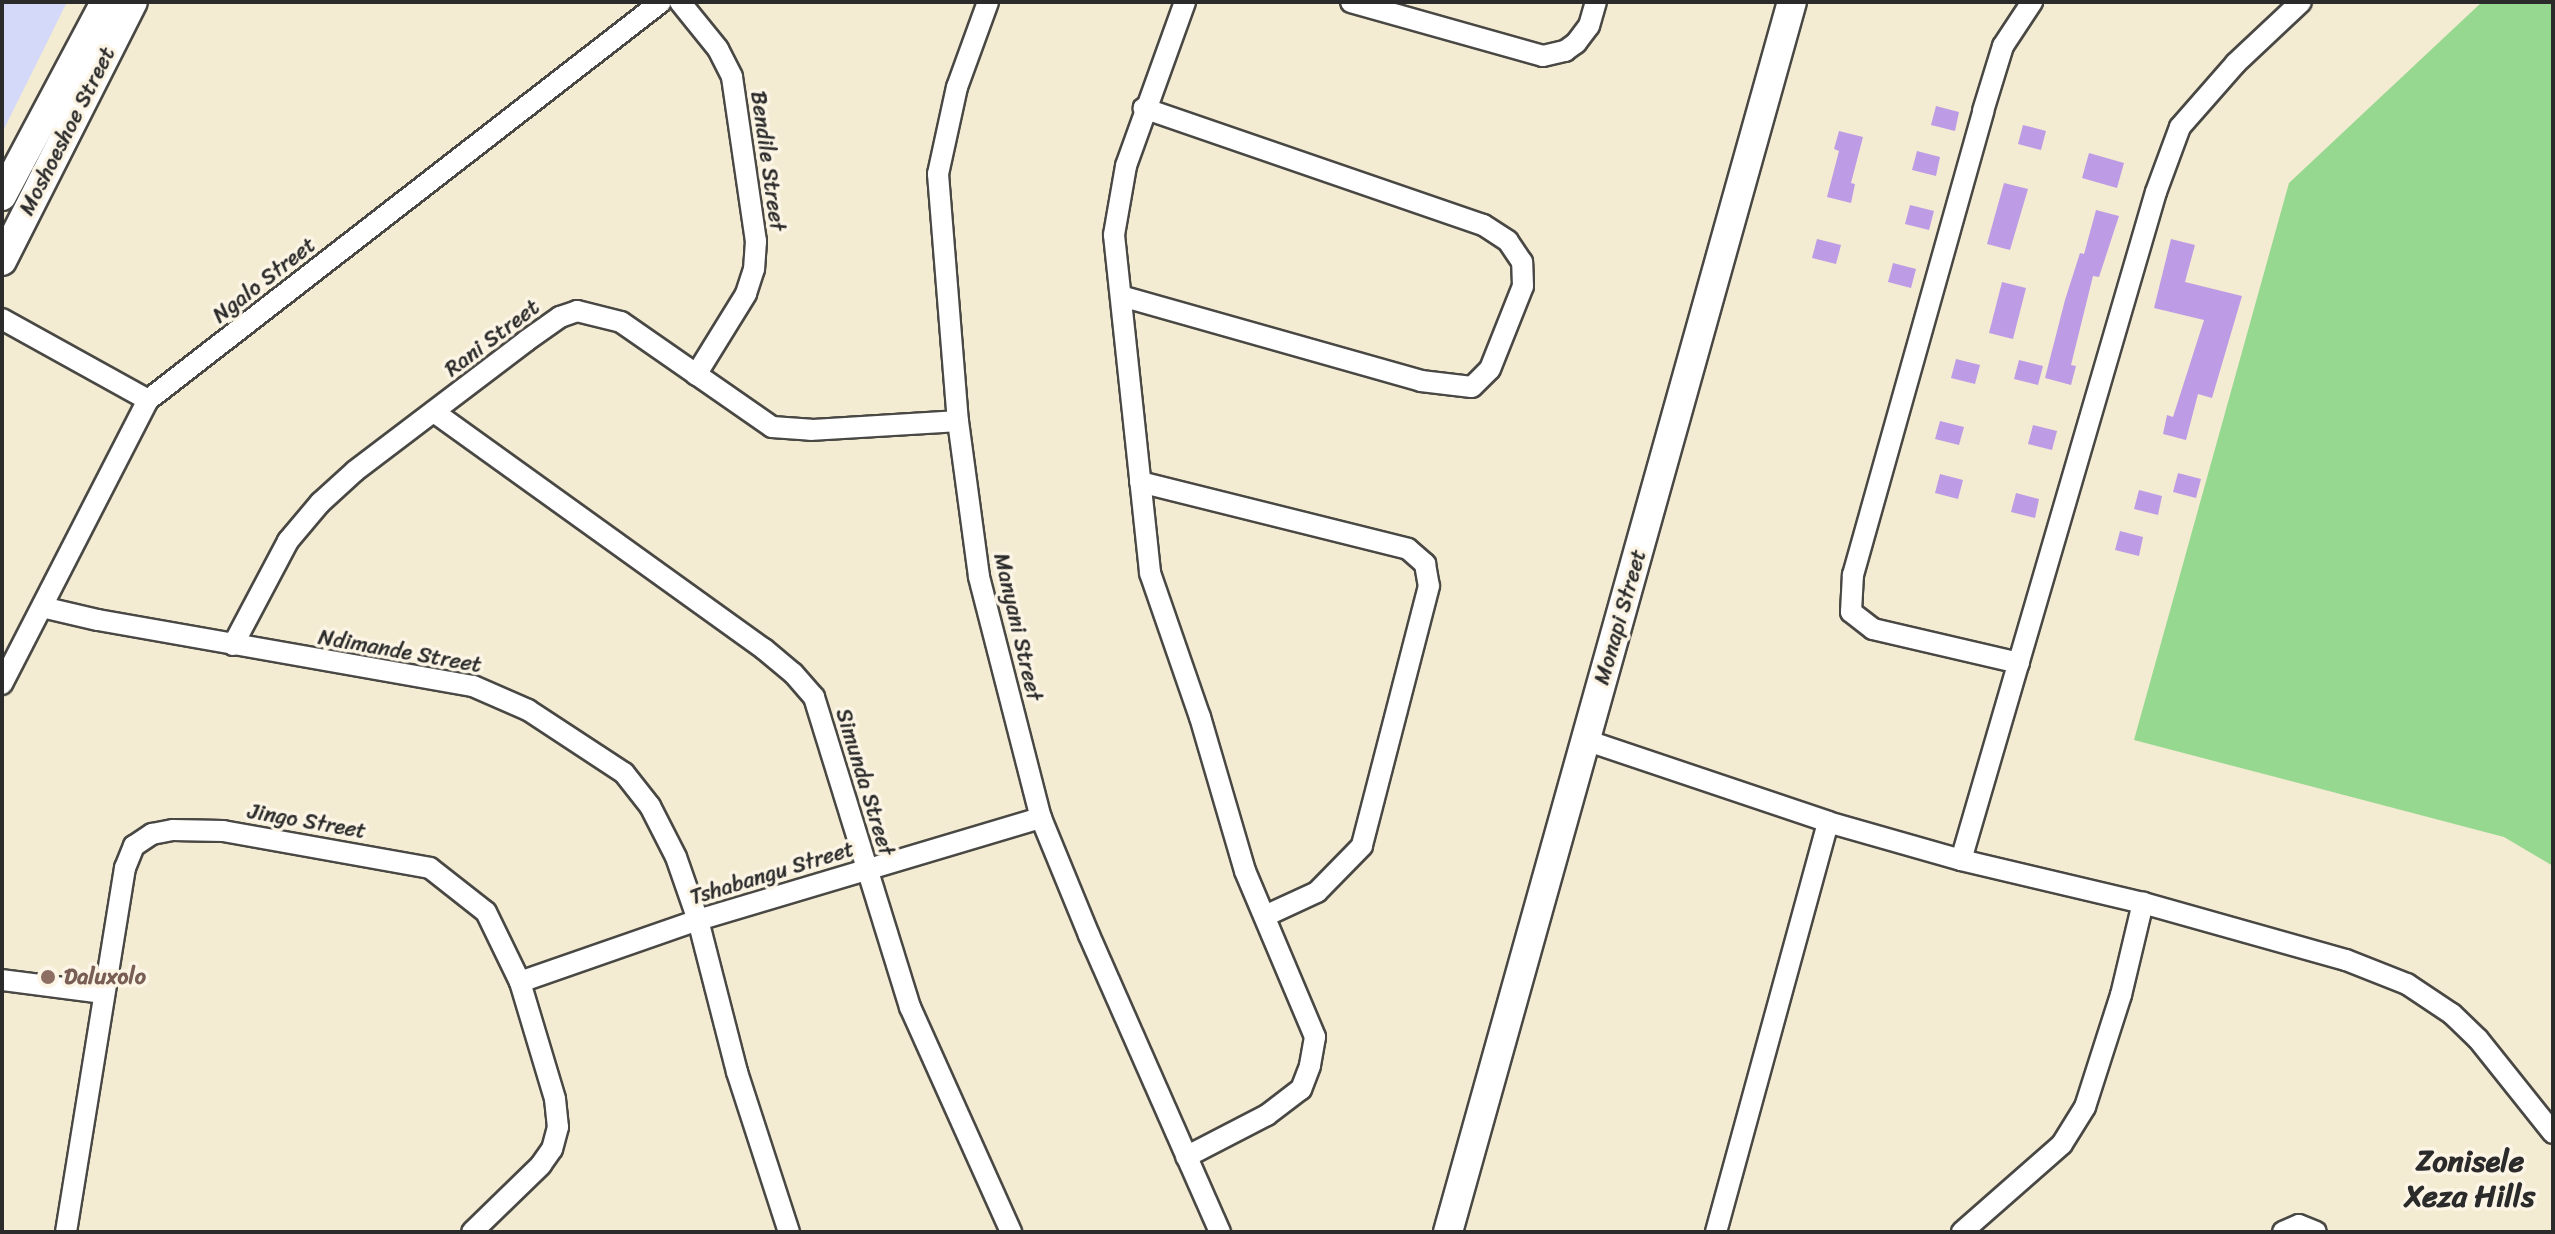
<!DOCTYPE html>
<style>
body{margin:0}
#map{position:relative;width:2555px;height:1234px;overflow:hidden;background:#f3ebd2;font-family:Sriracha,sans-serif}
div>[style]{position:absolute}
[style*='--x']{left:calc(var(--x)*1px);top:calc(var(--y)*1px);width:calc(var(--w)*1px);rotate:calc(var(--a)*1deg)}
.built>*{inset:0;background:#d4d8f9}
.green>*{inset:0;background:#96d890}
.building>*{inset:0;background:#be9ce5}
.roads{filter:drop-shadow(2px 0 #494844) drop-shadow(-2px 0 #494844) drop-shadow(0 2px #494844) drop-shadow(0 -2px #494844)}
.street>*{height:20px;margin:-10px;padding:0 10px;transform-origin:10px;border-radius:10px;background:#fff}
.secondary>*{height:28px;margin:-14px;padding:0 14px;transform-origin:14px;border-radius:14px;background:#fff}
.dots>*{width:22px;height:22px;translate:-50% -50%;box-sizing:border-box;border:4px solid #fcf5e5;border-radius:50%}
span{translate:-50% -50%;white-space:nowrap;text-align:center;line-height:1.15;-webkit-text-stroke:7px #fcf5e5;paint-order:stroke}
.street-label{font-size:22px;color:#2b2b2b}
.education-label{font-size:22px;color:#785e54;font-weight:700}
.left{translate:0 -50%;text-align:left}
.district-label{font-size:30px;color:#2b2b2b;font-weight:700}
.frame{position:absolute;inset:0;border:4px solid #2b2b2b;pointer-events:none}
</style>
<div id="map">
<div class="built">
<i style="clip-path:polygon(2px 2px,67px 2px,2px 133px)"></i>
</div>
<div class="green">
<i style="clip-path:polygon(2482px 2px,2553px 2px,2553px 866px,2504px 837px,2134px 740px,2289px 183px)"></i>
</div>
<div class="building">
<i style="clip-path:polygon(1936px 106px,1959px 112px,1955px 131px,1931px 125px)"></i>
<i style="clip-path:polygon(2023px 125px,2046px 131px,2041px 150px,2018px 144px)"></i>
<i style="clip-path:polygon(1839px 131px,1863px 137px,1851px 183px,1855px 184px,1851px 203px,1827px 197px,1839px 151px,1834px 149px)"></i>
<i style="clip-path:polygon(1917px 151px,1940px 157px,1936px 176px,1912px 170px)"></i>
<i style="clip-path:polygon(2089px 153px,2124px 163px,2117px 188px,2082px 178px)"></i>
<i style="clip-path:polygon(2004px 183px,2028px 189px,2010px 250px,1987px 244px)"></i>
<i style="clip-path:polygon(1910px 205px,1934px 211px,1929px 230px,1905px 224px)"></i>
<i style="clip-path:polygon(2096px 210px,2119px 216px,2099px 277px,2093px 276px,2071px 365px,2076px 366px,2071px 385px,2045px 378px,2065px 300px,2080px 253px,2084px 254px)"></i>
<i style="clip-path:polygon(1817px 239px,1841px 245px,1836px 264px,1812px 258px)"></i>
<i style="clip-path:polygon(2171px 239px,2195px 245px,2185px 282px,2242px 296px,2212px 398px,2198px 394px,2186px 440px,2163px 434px,2167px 415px,2173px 417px,2204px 320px,2154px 308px)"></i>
<i style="clip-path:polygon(1893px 263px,1916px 269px,1911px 288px,1888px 282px)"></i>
<i style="clip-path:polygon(2002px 282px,2026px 288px,2013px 339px,1989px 333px)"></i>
<i style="clip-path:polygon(1956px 359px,1980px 365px,1975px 384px,1951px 378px)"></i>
<i style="clip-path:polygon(2019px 360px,2043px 366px,2038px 385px,2014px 379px)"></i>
<i style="clip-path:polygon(1940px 421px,1964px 427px,1959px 445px,1935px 439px)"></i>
<i style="clip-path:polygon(2033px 425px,2057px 431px,2052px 450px,2028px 444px)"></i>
<i style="clip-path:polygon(2178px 473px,2201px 479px,2196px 498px,2173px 492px)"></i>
<i style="clip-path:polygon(1940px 474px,1963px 480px,1958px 499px,1935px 493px)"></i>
<i style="clip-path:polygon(2139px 490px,2162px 496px,2158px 515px,2134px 509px)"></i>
<i style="clip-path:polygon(2016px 493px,2039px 499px,2035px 518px,2011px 512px)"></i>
<i style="clip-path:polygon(2120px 531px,2143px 537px,2139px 556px,2115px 550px)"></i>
</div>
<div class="roads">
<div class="street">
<i style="--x:680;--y:2;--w:60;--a:51"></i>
<i style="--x:718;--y:49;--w:31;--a:63"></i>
<i style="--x:732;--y:77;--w:166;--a:81.7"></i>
<i style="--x:756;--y:241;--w:28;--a:94"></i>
<i style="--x:754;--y:269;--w:26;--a:108"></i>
<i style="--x:746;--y:294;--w:95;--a:121.7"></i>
<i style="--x:988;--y:2;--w:90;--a:110"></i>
<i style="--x:957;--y:87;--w:89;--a:102.3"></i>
<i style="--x:938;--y:174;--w:248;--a:85.4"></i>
<i style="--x:958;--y:421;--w:157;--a:82.3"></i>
<i style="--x:979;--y:577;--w:249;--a:75.6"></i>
<i style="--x:1041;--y:818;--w:126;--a:67.7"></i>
<i style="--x:1089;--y:935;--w:325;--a:66.2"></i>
<i style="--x:1185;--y:2;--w:174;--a:109.8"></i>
<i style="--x:1126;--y:166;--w:70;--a:99.9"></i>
<i style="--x:1114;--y:235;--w:340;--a:83.9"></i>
<i style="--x:1150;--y:573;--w:152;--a:70.9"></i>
<i style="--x:1200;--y:717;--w:160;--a:73.7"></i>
<i style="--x:1245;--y:871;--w:180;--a:67.1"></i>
<i style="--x:1315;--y:1037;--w:29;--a:100"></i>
<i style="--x:1310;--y:1066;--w:25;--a:111"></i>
<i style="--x:1301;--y:1089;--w:43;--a:142.6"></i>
<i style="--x:1267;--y:1115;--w:91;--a:152.6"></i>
<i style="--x:1351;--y:2;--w:199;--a:15.7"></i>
<i style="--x:1543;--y:56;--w:23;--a:-13"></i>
<i style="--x:1565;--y:51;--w:14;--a:-36"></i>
<i style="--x:1576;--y:43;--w:21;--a:-53"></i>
<i style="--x:1589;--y:26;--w:25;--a:-74"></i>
<i style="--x:1121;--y:296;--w:312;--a:15.8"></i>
<i style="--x:1421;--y:381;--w:51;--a:6.7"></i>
<i style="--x:1472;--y:387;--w:25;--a:-45"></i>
<i style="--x:1490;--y:369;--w:89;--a:-68.3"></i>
<i style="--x:1523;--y:286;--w:24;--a:-92"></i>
<i style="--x:1522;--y:262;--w:25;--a:-124"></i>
<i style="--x:1508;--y:241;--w:30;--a:-147"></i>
<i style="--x:1483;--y:225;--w:359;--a:-161"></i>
<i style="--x:2;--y:319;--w:167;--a:29"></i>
<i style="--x:434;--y:412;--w:406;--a:35.7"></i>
<i style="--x:764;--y:649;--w:38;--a:40"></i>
<i style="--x:793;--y:673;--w:32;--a:49"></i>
<i style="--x:814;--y:697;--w:325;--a:72.8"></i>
<i style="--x:910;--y:1007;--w:247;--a:65.8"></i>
<i style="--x:1140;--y:482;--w:276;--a:14"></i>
<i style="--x:1408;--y:549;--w:23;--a:41"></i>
<i style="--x:1425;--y:564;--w:22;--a:80"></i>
<i style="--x:1429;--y:586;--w:268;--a:104.5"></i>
<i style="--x:1362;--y:846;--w:64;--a:134.4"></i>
<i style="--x:1317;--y:892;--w:57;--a:155.2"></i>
<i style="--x:42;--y:607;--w:57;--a:13.1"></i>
<i style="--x:98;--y:620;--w:381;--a:10"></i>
<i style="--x:473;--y:686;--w:60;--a:23.6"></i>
<i style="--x:528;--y:710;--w:115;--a:33.3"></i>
<i style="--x:624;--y:773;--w:42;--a:51.8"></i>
<i style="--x:650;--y:806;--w:57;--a:63"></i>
<i style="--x:676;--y:857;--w:67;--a:70.8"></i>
<i style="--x:698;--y:920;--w:157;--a:75.6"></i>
<i style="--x:737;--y:1072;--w:168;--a:72"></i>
<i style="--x:233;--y:645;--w:118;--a:-62.1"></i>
<i style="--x:288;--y:541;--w:50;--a:-49.9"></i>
<i style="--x:320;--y:503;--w:47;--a:-42.4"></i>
<i style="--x:355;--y:471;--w:215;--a:-37.2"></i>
<i style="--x:526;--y:341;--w:42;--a:-35.2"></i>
<i style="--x:560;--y:317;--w:18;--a:-19"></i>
<i style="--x:577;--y:311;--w:45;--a:14"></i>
<i style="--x:621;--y:322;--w:184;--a:34.8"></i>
<i style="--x:772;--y:427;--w:39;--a:4"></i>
<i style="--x:811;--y:430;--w:147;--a:-3.5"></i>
<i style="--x:2019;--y:663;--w:150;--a:-166.9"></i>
<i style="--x:1873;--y:629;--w:28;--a:-142"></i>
<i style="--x:1851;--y:612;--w:37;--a:-87"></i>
<i style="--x:1853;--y:575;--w:482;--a:-74.3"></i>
<i style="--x:1983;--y:111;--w:68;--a:-72.9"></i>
<i style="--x:2003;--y:46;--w:53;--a:-56.6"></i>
<i style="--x:2;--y:684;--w:319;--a:-62.8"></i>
<i style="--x:148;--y:400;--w:649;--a:-37.81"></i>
<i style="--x:1585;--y:740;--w:256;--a:18.6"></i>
<i style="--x:1828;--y:822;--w:138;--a:15.9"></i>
<i style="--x:1961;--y:860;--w:187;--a:13.3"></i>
<i style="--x:2143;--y:903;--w:211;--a:15.7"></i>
<i style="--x:2346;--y:960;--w:66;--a:21.5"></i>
<i style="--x:2407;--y:984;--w:54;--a:33.7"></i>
<i style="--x:2452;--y:1014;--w:36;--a:44"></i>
<i style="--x:2478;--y:1039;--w:120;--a:51.4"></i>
<i style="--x:1961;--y:860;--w:696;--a:-73.73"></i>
<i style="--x:2156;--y:192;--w:69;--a:-69.7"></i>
<i style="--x:2180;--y:127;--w:85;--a:-48.8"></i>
<i style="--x:2236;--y:63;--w:89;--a:-43.2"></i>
<i style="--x:2;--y:980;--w:102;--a:7.3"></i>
<i style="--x:520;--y:982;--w:188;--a:-19.2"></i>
<i style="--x:698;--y:920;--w:358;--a:-16.6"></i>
<i style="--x:66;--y:1232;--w:369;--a:-80.8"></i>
<i style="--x:125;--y:868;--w:24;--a:-68"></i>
<i style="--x:134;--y:846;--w:22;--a:-34"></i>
<i style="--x:152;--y:834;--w:21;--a:-11"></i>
<i style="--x:173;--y:830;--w:50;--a:1.1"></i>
<i style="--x:223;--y:831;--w:210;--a:10.1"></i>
<i style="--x:430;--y:868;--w:71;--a:38.2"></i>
<i style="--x:486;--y:912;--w:78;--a:64.1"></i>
<i style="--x:520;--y:982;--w:122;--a:73.3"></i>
<i style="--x:555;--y:1099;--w:28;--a:84"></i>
<i style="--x:558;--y:1127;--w:23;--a:105"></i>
<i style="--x:552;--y:1149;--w:19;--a:125"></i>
<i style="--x:541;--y:1165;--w:96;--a:135.8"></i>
<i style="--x:1716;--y:1232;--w:425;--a:-74.7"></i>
<i style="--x:1962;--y:1232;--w:133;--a:-41.3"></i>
<i style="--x:2062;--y:1144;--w:44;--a:-58.1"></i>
<i style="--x:2085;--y:1107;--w:118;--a:-72.2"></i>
<i style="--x:2121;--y:995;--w:95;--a:-76.6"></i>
<i style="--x:2283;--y:1232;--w:17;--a:-24"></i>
<i style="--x:2299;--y:1225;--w:18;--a:22"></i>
</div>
<div class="secondary">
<i style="--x:2;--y:196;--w:220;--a:-62"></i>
<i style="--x:2;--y:261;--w:290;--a:-63.2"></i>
<i style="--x:1448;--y:1232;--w:1277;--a:-74.38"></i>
</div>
</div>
<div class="dots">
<i style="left:48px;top:977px;background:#8d6e63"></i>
</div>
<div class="street-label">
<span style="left:67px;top:131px;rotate:-63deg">Moshoeshoe Street</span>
<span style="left:768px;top:161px;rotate:82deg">Bendile Street</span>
<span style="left:264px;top:280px;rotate:-38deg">Ngalo Street</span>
<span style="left:492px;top:338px;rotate:-37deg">Rani Street</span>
<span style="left:1620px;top:617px;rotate:-74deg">Monapi Street</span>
<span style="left:1018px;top:627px;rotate:77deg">Manyani Street</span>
<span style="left:400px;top:651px;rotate:10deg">Ndimande Street</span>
<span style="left:865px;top:782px;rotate:73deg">Simunda Street</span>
<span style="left:307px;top:821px;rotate:10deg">Jingo Street</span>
<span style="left:772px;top:873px;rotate:-17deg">Tshabangu Street</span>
</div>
<div class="education-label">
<span class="left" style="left:64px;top:977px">Daluxolo</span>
</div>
<div class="district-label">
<span style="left:2470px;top:1178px">Zonisele<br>Xeza Hills</span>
</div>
<div class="frame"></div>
</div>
